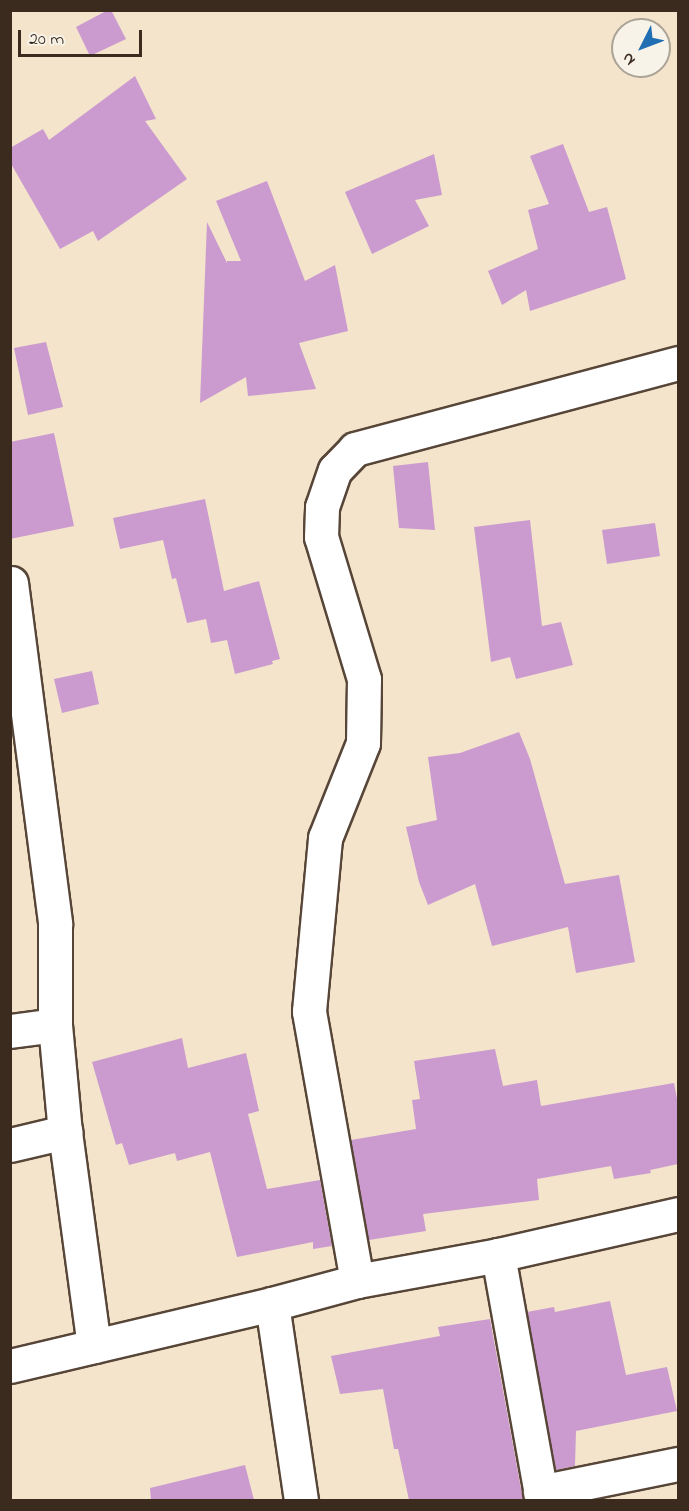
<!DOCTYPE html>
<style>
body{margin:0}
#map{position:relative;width:689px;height:1511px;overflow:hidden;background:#f3e4cb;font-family:"Indie Flower",sans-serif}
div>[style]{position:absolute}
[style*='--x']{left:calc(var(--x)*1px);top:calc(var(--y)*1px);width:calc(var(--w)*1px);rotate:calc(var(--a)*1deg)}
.building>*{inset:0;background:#cb9bd0}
.roads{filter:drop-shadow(2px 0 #574638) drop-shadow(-2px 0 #574638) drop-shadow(0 2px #574638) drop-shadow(0 -2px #574638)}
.minor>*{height:33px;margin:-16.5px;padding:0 16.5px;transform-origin:16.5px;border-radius:16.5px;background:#fff}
span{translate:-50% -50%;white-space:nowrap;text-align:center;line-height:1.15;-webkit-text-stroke:4.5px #f7f3e8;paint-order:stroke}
.frame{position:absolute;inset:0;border:12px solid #3b2a1e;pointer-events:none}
.north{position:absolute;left:611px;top:18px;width:60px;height:60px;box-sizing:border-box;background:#f7f3e8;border:2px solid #aca397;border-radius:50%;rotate:228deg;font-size:16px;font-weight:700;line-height:24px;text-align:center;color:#3b2a1e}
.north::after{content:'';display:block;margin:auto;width:21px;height:27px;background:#1f6fb2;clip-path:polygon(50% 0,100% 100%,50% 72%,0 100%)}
.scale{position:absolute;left:18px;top:30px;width:124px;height:27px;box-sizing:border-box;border:3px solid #3b2a1e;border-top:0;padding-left:8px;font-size:18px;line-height:21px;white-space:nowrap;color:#3b2a1e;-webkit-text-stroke:4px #f7f3e8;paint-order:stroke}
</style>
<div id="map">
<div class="building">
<i style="clip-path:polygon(108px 10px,111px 10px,126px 39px,90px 56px,76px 27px)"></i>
<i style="clip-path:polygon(135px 76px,156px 119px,145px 121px,187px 179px,98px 241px,93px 231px,60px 249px,10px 162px,10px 148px,43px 129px,49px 140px)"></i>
<i style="clip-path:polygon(563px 144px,589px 212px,607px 207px,626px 279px,530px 311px,526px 290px,502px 305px,488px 271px,538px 249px,528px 210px,549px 204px,530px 156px)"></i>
<i style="clip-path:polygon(434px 154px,442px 195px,415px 200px,429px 226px,372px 254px,345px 192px)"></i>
<i style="clip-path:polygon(267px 181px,305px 281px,335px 265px,348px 331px,299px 343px,316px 389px,248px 396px,246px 377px,200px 403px,207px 222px,227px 263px,227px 261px,241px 261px,216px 201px)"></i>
<i style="clip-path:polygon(46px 342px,63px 407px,28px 415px,14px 348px)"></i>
<i style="clip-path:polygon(54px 433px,74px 526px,10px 539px,10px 442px)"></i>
<i style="clip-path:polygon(428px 462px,435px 530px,399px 528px,393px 466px)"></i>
<i style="clip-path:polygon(205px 499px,224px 591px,259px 581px,280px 659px,272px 661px,273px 664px,235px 674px,227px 640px,211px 643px,206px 619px,187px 623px,176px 578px,172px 579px,163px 540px,120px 549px,113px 518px)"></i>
<i style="clip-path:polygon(530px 520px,542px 626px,561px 622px,573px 665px,516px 679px,510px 657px,491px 662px,474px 527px)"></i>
<i style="clip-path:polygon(655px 523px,660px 556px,607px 564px,602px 530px)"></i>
<i style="clip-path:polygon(92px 671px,99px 704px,62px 713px,54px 679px)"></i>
<i style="clip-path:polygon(519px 732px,530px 759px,565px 884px,619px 875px,635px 962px,576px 973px,568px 927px,492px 946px,475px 884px,428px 905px,419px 882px,406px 827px,437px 820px,428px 757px,460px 753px)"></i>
<i style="clip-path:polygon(182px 1038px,188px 1068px,246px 1053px,259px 1111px,248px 1114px,267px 1189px,320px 1180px,332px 1246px,313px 1249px,313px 1242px,237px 1257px,210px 1152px,177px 1161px,175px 1153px,129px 1165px,122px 1143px,116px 1145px,92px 1062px)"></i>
<i style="clip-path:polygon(495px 1049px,503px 1086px,537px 1080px,541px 1106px,674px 1083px,678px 1104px,678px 1164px,650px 1170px,651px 1173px,614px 1179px,611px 1166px,537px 1179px,539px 1200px,423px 1214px,426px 1231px,369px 1240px,351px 1140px,416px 1129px,412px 1100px,420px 1099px,414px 1061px)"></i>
<i style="clip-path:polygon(610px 1301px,626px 1375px,667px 1367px,677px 1411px,576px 1431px,575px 1466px,556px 1470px,527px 1312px,554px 1307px,555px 1312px)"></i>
<i style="clip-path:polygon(490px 1319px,523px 1500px,409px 1500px,398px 1449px,394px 1449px,383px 1389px,340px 1394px,331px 1356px,440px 1336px,438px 1327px)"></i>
<i style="clip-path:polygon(245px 1465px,254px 1500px,151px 1500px,150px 1488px)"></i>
</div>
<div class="roads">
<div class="minor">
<i style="--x:11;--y:583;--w:344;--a:82.6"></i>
<i style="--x:55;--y:924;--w:101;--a:90"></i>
<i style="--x:10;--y:1031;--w:45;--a:-7.6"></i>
<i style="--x:55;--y:1025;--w:107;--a:84.7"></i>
<i style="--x:10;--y:1145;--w:57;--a:-13.3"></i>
<i style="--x:65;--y:1132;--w:216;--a:82.3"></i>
<i style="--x:498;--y:1255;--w:249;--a:79.8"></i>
<i style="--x:357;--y:1281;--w:274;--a:-100.1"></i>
<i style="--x:309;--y:1011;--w:174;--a:-84.7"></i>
<i style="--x:325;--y:838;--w:102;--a:-68.2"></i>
<i style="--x:363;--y:743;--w:64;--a:-89.1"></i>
<i style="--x:364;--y:679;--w:148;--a:-106.8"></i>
<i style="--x:321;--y:537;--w:30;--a:-88"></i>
<i style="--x:322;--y:507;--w:39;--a:-71"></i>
<i style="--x:335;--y:470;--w:29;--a:-46"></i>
<i style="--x:355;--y:449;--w:334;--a:-14.9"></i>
<i style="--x:272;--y:1304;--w:198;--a:81.6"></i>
<i style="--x:10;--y:1366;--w:269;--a:-13.3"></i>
<i style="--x:272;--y:1304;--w:88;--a:-15.1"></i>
<i style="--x:357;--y:1281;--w:143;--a:-10.4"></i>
<i style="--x:498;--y:1255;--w:185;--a:-12.8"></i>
<i style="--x:540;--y:1492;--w:141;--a:-11.5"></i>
</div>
</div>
<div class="frame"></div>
<div class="north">N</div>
<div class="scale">20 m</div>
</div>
